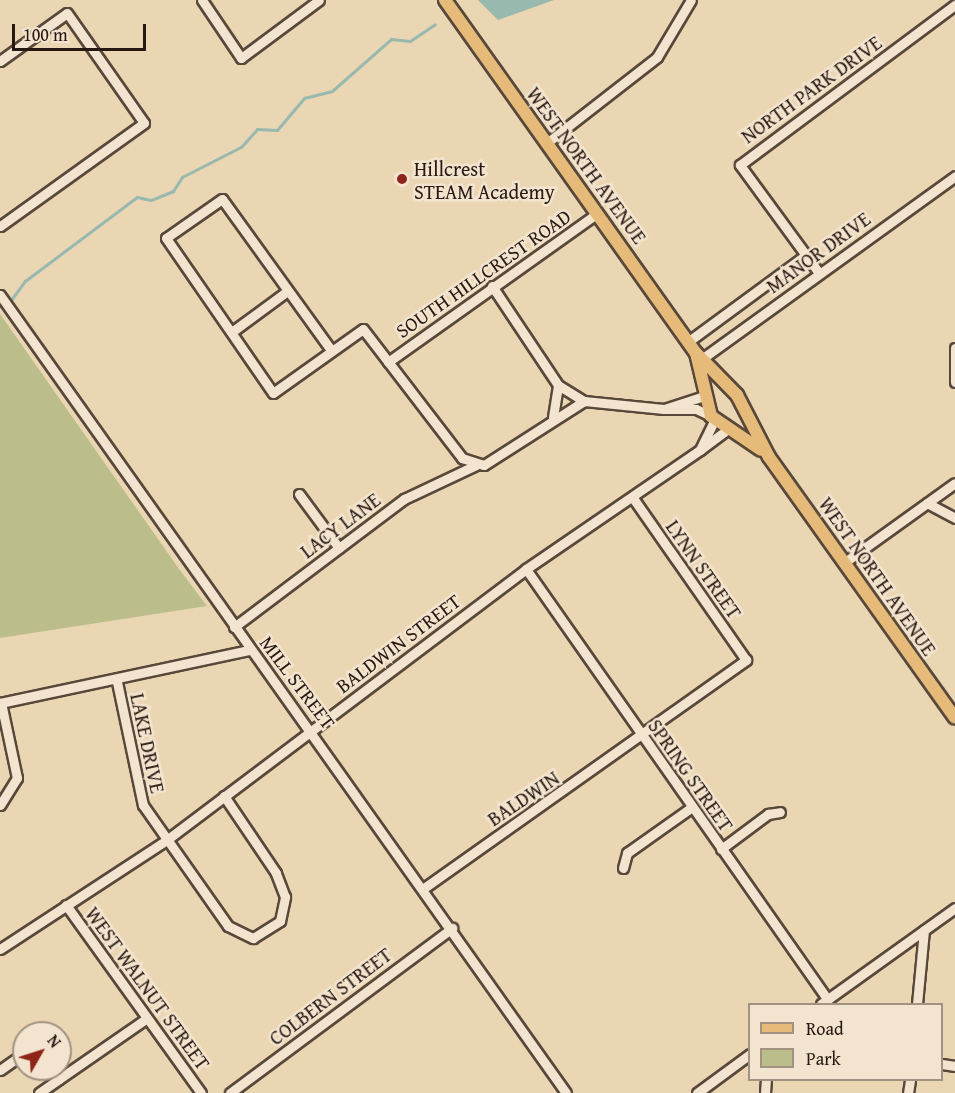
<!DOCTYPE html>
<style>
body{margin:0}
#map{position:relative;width:955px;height:1093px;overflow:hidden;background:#ebd6b4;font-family:"Gentium Book Plus",serif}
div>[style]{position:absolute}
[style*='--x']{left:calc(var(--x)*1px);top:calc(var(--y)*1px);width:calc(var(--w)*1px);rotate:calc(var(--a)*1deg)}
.green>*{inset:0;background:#bbbd8a}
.water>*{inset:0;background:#98b9ae}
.stream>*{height:3px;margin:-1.5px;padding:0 1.5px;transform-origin:1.5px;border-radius:1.5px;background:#98b9ae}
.roads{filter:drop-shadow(2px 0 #58483a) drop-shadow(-2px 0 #58483a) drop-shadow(0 2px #58483a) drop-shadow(0 -2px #58483a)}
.minor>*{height:9px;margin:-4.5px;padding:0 4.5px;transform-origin:4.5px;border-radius:4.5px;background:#f2e4ce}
.major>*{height:12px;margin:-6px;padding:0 6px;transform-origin:6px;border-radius:6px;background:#e6bb7a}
.dots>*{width:16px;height:16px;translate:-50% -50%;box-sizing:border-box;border:3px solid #f2e4ce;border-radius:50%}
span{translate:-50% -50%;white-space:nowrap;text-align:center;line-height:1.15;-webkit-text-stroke:5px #f2e4ce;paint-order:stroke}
.street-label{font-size:20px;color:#271811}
.poi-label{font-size:20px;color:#271811}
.left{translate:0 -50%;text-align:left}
.legend{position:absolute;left:748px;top:1003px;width:195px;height:78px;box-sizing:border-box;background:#f2e4ce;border:2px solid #a19282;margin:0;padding:8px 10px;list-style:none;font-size:18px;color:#271811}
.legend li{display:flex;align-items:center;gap:12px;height:30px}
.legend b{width:30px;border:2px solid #a19282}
.north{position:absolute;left:12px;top:1021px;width:60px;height:60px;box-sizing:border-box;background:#f2e4ce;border:2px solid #a19282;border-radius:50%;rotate:51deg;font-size:16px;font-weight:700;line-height:24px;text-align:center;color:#271811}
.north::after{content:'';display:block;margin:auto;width:21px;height:27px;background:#8f2418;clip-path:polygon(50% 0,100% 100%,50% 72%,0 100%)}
.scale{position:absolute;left:12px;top:24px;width:134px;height:27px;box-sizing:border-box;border:3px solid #271811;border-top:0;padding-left:8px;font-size:18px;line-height:21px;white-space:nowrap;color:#271811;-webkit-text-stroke:4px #f2e4ce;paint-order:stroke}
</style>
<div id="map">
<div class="green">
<i style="clip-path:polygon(0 314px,179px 569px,207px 606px,0 638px)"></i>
</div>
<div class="water">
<i style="clip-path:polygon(478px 0,554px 0,498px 20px)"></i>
</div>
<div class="stream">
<i style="--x:11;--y:300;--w:24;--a:-54"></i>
<i style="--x:25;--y:281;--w:140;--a:-36.9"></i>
<i style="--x:137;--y:197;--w:14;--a:12"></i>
<i style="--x:151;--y:200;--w:24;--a:-22"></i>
<i style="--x:173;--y:191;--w:17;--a:-57"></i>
<i style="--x:182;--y:177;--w:66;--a:-27"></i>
<i style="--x:241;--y:147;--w:24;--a:-48"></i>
<i style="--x:257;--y:129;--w:20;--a:3"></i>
<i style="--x:277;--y:130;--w:42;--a:-49.8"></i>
<i style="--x:304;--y:98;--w:29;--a:-14"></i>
<i style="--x:332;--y:91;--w:79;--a:-41.4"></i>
<i style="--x:391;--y:39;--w:19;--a:6"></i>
<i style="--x:410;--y:41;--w:30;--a:-34"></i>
</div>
<div class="roads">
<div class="minor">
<i style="--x:202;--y:0;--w:70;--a:56.1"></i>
<i style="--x:241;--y:58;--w:97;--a:-36.6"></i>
<i style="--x:0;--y:61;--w:82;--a:-35.6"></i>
<i style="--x:67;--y:13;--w:134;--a:55"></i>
<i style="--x:144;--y:123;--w:177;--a:144.4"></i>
<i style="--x:548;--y:142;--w:138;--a:-37.9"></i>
<i style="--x:657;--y:57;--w:66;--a:-59.2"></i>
<i style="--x:819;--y:273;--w:134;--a:-126.2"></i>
<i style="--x:740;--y:165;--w:268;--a:-36.7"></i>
<i style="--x:492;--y:286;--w:119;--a:56.3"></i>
<i style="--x:558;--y:385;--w:31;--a:32"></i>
<i style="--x:584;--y:401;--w:80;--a:5.7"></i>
<i style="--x:0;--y:295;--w:978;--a:54.65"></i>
<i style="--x:233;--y:331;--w:66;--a:-36.3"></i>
<i style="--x:689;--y:341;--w:145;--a:-36.3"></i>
<i style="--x:955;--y:348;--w:34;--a:90"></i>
<i style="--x:331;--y:350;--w:186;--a:-125.8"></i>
<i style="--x:222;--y:199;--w:68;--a:145.1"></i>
<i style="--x:166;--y:238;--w:188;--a:55.4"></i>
<i style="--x:273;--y:393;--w:110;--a:-35.4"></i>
<i style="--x:363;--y:329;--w:163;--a:52.5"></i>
<i style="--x:462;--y:458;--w:23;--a:18"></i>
<i style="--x:484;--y:465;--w:119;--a:-32.6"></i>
<i style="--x:703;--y:358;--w:311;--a:-35.8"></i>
<i style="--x:388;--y:362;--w:257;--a:-35.4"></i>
<i style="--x:704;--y:396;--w:42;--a:162"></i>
<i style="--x:664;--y:409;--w:32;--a:0"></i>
<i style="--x:696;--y:409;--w:17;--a:25"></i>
<i style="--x:553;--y:417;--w:32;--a:-81"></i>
<i style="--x:715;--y:419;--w:34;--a:116"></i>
<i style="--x:700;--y:450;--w:36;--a:-37"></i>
<i style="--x:299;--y:494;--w:67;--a:53.5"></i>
<i style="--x:927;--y:503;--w:32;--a:28"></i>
<i style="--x:845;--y:562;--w:135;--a:-35.7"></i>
<i style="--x:526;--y:569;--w:526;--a:54.98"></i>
<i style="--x:234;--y:627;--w:213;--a:-37"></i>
<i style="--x:404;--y:499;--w:80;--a:-25.3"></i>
<i style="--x:117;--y:682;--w:126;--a:78.1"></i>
<i style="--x:143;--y:805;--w:148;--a:54.9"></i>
<i style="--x:228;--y:926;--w:28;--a:26"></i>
<i style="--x:253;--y:938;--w:32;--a:-32"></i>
<i style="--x:280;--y:921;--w:25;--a:-78"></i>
<i style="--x:285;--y:897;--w:26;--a:-111"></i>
<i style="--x:276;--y:873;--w:93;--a:-124"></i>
<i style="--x:0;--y:703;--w:256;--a:-12"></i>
<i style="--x:0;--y:805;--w:32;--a:-58"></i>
<i style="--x:17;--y:778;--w:77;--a:-102"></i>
<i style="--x:721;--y:849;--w:59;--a:-36.7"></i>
<i style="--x:768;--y:814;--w:12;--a:-9"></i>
<i style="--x:623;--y:868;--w:16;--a:-75"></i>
<i style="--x:627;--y:853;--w:80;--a:-35.3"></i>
<i style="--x:424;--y:888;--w:395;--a:-35.3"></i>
<i style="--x:746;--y:660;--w:198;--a:-124.9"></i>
<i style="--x:66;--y:905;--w:231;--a:54.3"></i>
<i style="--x:0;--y:949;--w:201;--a:-33.2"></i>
<i style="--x:168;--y:839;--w:448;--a:-37"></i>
<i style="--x:526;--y:569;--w:211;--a:-34.4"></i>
<i style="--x:821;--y:1004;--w:165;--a:-35.6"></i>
<i style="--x:917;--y:1004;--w:74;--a:-84.6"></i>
<i style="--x:942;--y:1064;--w:13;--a:9"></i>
<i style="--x:0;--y:1070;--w:29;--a:-35"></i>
<i style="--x:59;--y:1079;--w:107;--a:-34.7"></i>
<i style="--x:39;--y:1093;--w:24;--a:-35"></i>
<i style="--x:59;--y:1079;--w:13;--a:-129"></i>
<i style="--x:230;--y:1093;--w:277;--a:-36.6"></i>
<i style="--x:697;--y:1093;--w:66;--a:-36.3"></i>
<i style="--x:765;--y:1093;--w:13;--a:-86"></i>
<i style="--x:908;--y:1093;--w:13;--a:-81"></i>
</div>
<div class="major">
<i style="--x:445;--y:0;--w:433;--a:54.6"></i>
<i style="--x:696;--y:353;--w:59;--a:45.7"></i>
<i style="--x:737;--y:395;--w:70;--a:62.7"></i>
<i style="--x:769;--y:457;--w:320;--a:54.5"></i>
<i style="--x:696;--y:353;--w:65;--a:76.6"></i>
<i style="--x:711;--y:416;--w:60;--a:34.2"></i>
</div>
</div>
<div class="dots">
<i style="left:402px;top:179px;background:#8f2418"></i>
</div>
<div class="street-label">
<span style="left:811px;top:89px;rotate:-36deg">NORTH PARK DRIVE</span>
<span style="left:587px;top:165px;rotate:54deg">WEST NORTH AVENUE</span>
<span style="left:818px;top:252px;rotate:-36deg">MANOR DRIVE</span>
<span style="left:483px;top:273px;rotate:-35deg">SOUTH HILLCREST ROAD</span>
<span style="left:340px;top:525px;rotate:-37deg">LACY LANE</span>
<span style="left:704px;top:569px;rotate:55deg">LYNN STREET</span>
<span style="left:878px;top:576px;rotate:55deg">WEST NORTH AVENUE</span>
<span style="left:398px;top:643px;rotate:-37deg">BALDWIN STREET</span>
<span style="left:298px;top:682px;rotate:53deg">MILL STREET</span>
<span style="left:148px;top:743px;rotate:78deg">LAKE DRIVE</span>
<span style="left:691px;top:775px;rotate:55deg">SPRING STREET</span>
<span style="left:523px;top:798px;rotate:-34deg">BALDWIN</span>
<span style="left:148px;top:988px;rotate:54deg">WEST WALNUT STREET</span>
<span style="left:330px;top:996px;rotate:-37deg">COLBERN STREET</span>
</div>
<div class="poi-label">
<span class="left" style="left:414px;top:180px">Hillcrest<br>STEAM Academy</span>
</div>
<ul class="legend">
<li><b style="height:8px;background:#e6bb7a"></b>Road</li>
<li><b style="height:16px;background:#bbbd8a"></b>Park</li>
</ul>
<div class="north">N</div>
<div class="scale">100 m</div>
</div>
